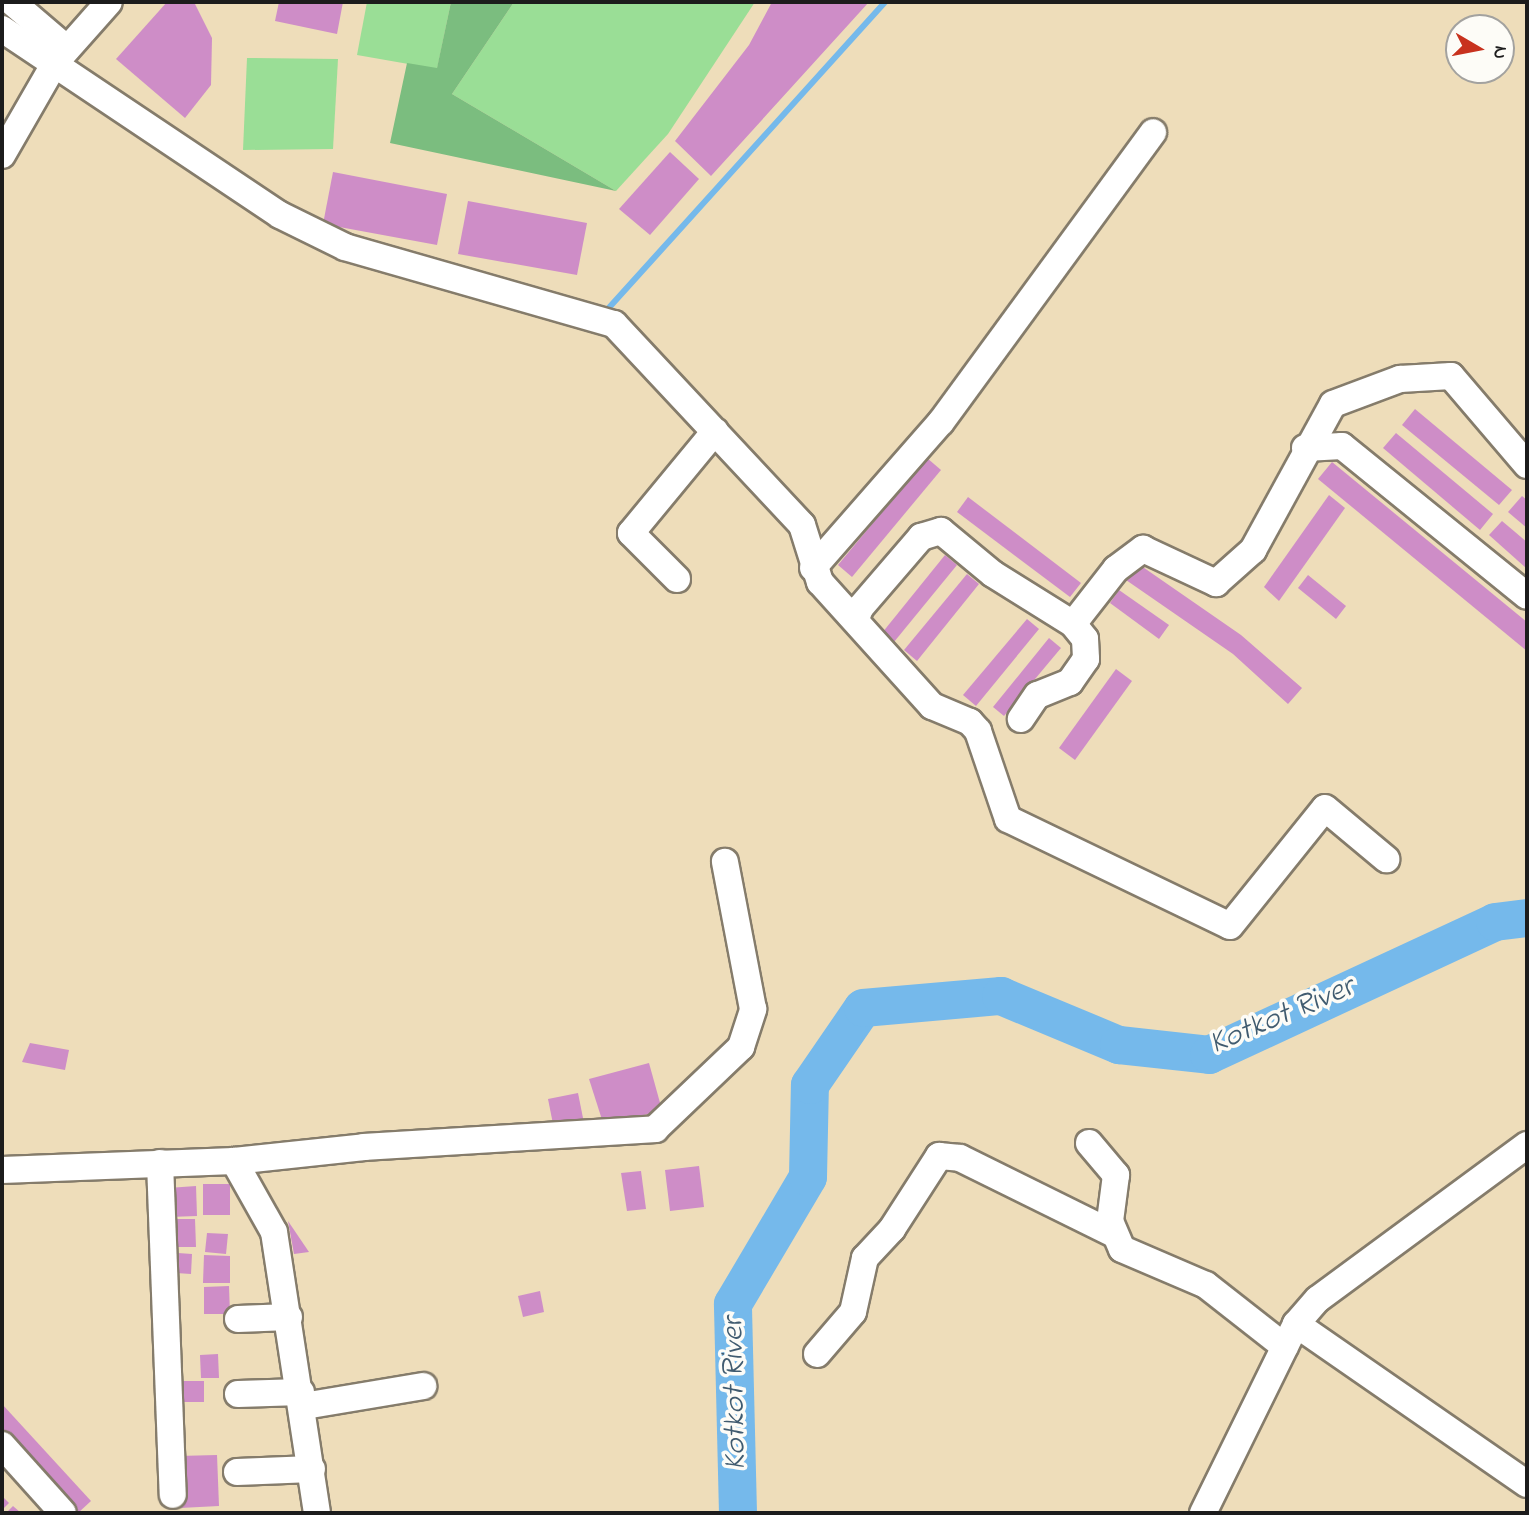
<!DOCTYPE html>
<style>
body{margin:0}
#map{position:relative;width:1529px;height:1515px;overflow:hidden;background:#eeddba;font-family:"Indie Flower",sans-serif}
div>[style]{position:absolute}
[style*='--x']{left:calc(var(--x)*1px);top:calc(var(--y)*1px);width:calc(var(--w)*1px);rotate:calc(var(--a)*1deg)}
.green>*{inset:0;background:#9ade96}
.forest>*{inset:0;background:#7bbd7f}
.stream>*{height:6px;margin:-3px;padding:0 3px;transform-origin:3px;border-radius:3px;background:#75b9eb}
.river>*{height:38px;margin:-19px;padding:0 19px;transform-origin:19px;border-radius:19px;background:#75b9eb}
.building>*{inset:0;background:#ce8dc7}
.roads{filter:drop-shadow(2px 0 #857c6b) drop-shadow(-2px 0 #857c6b) drop-shadow(0 2px #857c6b) drop-shadow(0 -2px #857c6b)}
.minor>*{height:26px;margin:-13px;padding:0 13px;transform-origin:13px;border-radius:13px;background:#fff}
span{translate:-50% -50%;white-space:nowrap;text-align:center;line-height:1.15;-webkit-text-stroke:7px #fdfcf7;paint-order:stroke}
.water-label{font-size:32px;color:#405b6f;font-style:italic}
.frame{position:absolute;inset:0;border:4px solid #1c1c1c;pointer-events:none}
.north{position:absolute;left:1445px;top:14px;width:70px;height:70px;box-sizing:border-box;background:#fdfcf7;border:2px solid #a3a29f;border-radius:50%;rotate:100deg;font-size:19px;font-weight:700;line-height:28px;text-align:center;color:#1c1c1c}
.north::after{content:'';display:block;margin:auto;width:24px;height:32px;background:#c8321e;clip-path:polygon(50% 0,100% 100%,50% 72%,0 100%)}
</style>
<div id="map">
<div class="green">
<i style="clip-path:polygon(367px 2px,451px 2px,437px 69px,357px 55px)"></i>
<i style="clip-path:polygon(514px 2px,755px 2px,668px 134px,616px 191px,452px 94px)"></i>
<i style="clip-path:polygon(247px 58px,338px 59px,333px 149px,243px 150px)"></i>
</div>
<div class="forest">
<i style="clip-path:polygon(451px 2px,514px 2px,452px 94px,616px 191px,390px 143px,407px 63px,437px 68px)"></i>
</div>
<div class="stream">
<i style="--x:606;--y:311;--w:416;--a:-47.9"></i>
</div>
<div class="river">
<i style="--x:738;--y:1513;--w:209;--a:-91.4"></i>
<i style="--x:733;--y:1304;--w:147;--a:-59.4"></i>
<i style="--x:808;--y:1177;--w:92;--a:-88.8"></i>
<i style="--x:810;--y:1085;--w:93;--a:-55.5"></i>
<i style="--x:863;--y:1008;--w:139;--a:-5"></i>
<i style="--x:1001;--y:996;--w:128;--a:22.6"></i>
<i style="--x:1119;--y:1045;--w:91;--a:6.3"></i>
<i style="--x:1209;--y:1055;--w:315;--a:-24.9"></i>
<i style="--x:1495;--y:922;--w:32;--a:-7"></i>
</div>
<div class="building">
<i style="clip-path:polygon(167px 2px,194px 2px,212px 38px,211px 85px,185px 118px,116px 59px)"></i>
<i style="clip-path:polygon(279px 2px,343px 2px,337px 34px,275px 21px)"></i>
<i style="clip-path:polygon(772px 2px,869px 2px,711px 176px,675px 141px,749px 45px)"></i>
<i style="clip-path:polygon(670px 152px,699px 179px,650px 235px,619px 209px)"></i>
<i style="clip-path:polygon(333px 172px,447px 194px,437px 245px,323px 224px)"></i>
<i style="clip-path:polygon(468px 201px,587px 223px,577px 275px,458px 254px)"></i>
<i style="clip-path:polygon(1415px 409px,1512px 490px,1499px 505px,1402px 425px)"></i>
<i style="clip-path:polygon(1396px 433px,1493px 514px,1480px 530px,1383px 448px)"></i>
<i style="clip-path:polygon(927px 458px,941px 470px,852px 577px,838px 565px)"></i>
<i style="clip-path:polygon(1332px 462px,1527px 622px,1527px 651px,1318px 479px)"></i>
<i style="clip-path:polygon(1329px 495px,1345px 508px,1279px 601px,1264px 587px)"></i>
<i style="clip-path:polygon(1522px 496px,1527px 500px,1527px 528px,1508px 512px)"></i>
<i style="clip-path:polygon(968px 497px,1081px 583px,1070px 597px,957px 512px)"></i>
<i style="clip-path:polygon(1502px 521px,1527px 542px,1527px 569px,1489px 535px)"></i>
<i style="clip-path:polygon(945px 555px,957px 565px,894px 642px,882px 633px)"></i>
<i style="clip-path:polygon(1137px 563px,1241px 635px,1302px 688px,1288px 704px,1233px 654px,1126px 580px)"></i>
<i style="clip-path:polygon(967px 574px,979px 584px,917px 661px,904px 650px)"></i>
<i style="clip-path:polygon(1308px 575px,1346px 606px,1336px 619px,1298px 588px)"></i>
<i style="clip-path:polygon(1119px 590px,1169px 625px,1159px 639px,1110px 603px)"></i>
<i style="clip-path:polygon(1027px 619px,1039px 629px,976px 706px,963px 695px)"></i>
<i style="clip-path:polygon(1049px 638px,1061px 648px,1004px 716px,993px 707px)"></i>
<i style="clip-path:polygon(1116px 669px,1132px 681px,1075px 760px,1059px 748px)"></i>
<i style="clip-path:polygon(30px 1043px,69px 1050px,65px 1070px,22px 1062px)"></i>
<i style="clip-path:polygon(649px 1063px,662px 1110px,604px 1126px,589px 1079px)"></i>
<i style="clip-path:polygon(578px 1093px,584px 1123px,554px 1129px,548px 1099px)"></i>
<i style="clip-path:polygon(699px 1166px,704px 1207px,670px 1211px,665px 1170px)"></i>
<i style="clip-path:polygon(641px 1171px,646px 1209px,627px 1211px,621px 1173px)"></i>
<i style="clip-path:polygon(203px 1184px,230px 1184px,230px 1215px,203px 1215px)"></i>
<i style="clip-path:polygon(196px 1186px,197px 1216px,169px 1217px,168px 1188px)"></i>
<i style="clip-path:polygon(170px 1219px,195px 1219px,196px 1247px,171px 1247px)"></i>
<i style="clip-path:polygon(288px 1221px,309px 1252px,294px 1254px)"></i>
<i style="clip-path:polygon(207px 1233px,228px 1234px,226px 1254px,205px 1252px)"></i>
<i style="clip-path:polygon(178px 1253px,192px 1254px,191px 1274px,176px 1273px)"></i>
<i style="clip-path:polygon(204px 1255px,230px 1256px,230px 1283px,203px 1283px)"></i>
<i style="clip-path:polygon(229px 1286px,230px 1314px,204px 1314px,204px 1287px)"></i>
<i style="clip-path:polygon(540px 1291px,544px 1312px,523px 1317px,518px 1296px)"></i>
<i style="clip-path:polygon(218px 1354px,219px 1378px,201px 1378px,200px 1355px)"></i>
<i style="clip-path:polygon(175px 1381px,204px 1381px,204px 1402px,175px 1402px)"></i>
<i style="clip-path:polygon(2px 1404px,91px 1501px,78px 1513px,71px 1513px,2px 1438px)"></i>
<i style="clip-path:polygon(217px 1455px,219px 1506px,180px 1508px,178px 1456px)"></i>
<i style="clip-path:polygon(2px 1496px,9px 1503px,2px 1510px)"></i>
<i style="clip-path:polygon(13px 1506px,21px 1513px,6px 1513px)"></i>
</div>
<div class="roads">
<div class="minor">
<i style="--x:12;--y:2;--w:72;--a:40.5"></i>
<i style="--x:2;--y:29;--w:334;--a:33.8"></i>
<i style="--x:280;--y:215;--w:72;--a:26.2"></i>
<i style="--x:345;--y:247;--w:280;--a:16"></i>
<i style="--x:614;--y:324;--w:275;--a:46.9"></i>
<i style="--x:802;--y:525;--w:60;--a:72.5"></i>
<i style="--x:820;--y:582;--w:167;--a:47.9"></i>
<i style="--x:932;--y:706;--w:41;--a:22.8"></i>
<i style="--x:970;--y:722;--w:12;--a:48"></i>
<i style="--x:978;--y:731;--w:93;--a:71.2"></i>
<i style="--x:1008;--y:819;--w:246;--a:25.7"></i>
<i style="--x:1230;--y:926;--w:151;--a:-51.2"></i>
<i style="--x:1325;--y:808;--w:80;--a:39.9"></i>
<i style="--x:2;--y:155;--w:106;--a:-60.1"></i>
<i style="--x:55;--y:63;--w:81;--a:-48.5"></i>
<i style="--x:1305;--y:448;--w:37;--a:-3"></i>
<i style="--x:1342;--y:446;--w:238;--a:39"></i>
<i style="--x:813;--y:568;--w:194;--a:-48.8"></i>
<i style="--x:941;--y:422;--w:359;--a:-53.8"></i>
<i style="--x:677;--y:579;--w:65;--a:-135"></i>
<i style="--x:631;--y:533;--w:132;--a:-50.5"></i>
<i style="--x:856;--y:619;--w:12;--a:-70"></i>
<i style="--x:860;--y:608;--w:94;--a:-49.3"></i>
<i style="--x:921;--y:537;--w:21;--a:-17"></i>
<i style="--x:941;--y:531;--w:67;--a:39.6"></i>
<i style="--x:993;--y:574;--w:94;--a:32"></i>
<i style="--x:1073;--y:624;--w:19;--a:51"></i>
<i style="--x:1085;--y:639;--w:20;--a:87"></i>
<i style="--x:1086;--y:659;--w:28;--a:125"></i>
<i style="--x:1070;--y:682;--w:35;--a:158"></i>
<i style="--x:1037;--y:695;--w:29;--a:124"></i>
<i style="--x:1073;--y:624;--w:70;--a:-52"></i>
<i style="--x:1116;--y:569;--w:34;--a:-37"></i>
<i style="--x:1143;--y:549;--w:81;--a:25"></i>
<i style="--x:1216;--y:583;--w:50;--a:-41.7"></i>
<i style="--x:1253;--y:550;--w:166;--a:-61.3"></i>
<i style="--x:1333;--y:404;--w:72;--a:-20.5"></i>
<i style="--x:1400;--y:379;--w:51;--a:-3.4"></i>
<i style="--x:1451;--y:376;--w:117;--a:49.5"></i>
<i style="--x:1089;--y:1143;--w:42;--a:49.8"></i>
<i style="--x:1116;--y:1175;--w:46;--a:97.4"></i>
<i style="--x:1110;--y:1221;--w:30;--a:67"></i>
<i style="--x:1122;--y:1249;--w:91;--a:23.2"></i>
<i style="--x:1206;--y:1285;--w:100;--a:38.1"></i>
<i style="--x:234;--y:1161;--w:81;--a:60.6"></i>
<i style="--x:274;--y:1232;--w:284;--a:81.3"></i>
<i style="--x:160;--y:1163;--w:332;--a:87.8"></i>
<i style="--x:2;--y:1170;--w:232;--a:-2.2"></i>
<i style="--x:234;--y:1161;--w:131;--a:-6.1"></i>
<i style="--x:364;--y:1147;--w:292;--a:-3.5"></i>
<i style="--x:655;--y:1129;--w:119;--a:-43.6"></i>
<i style="--x:741;--y:1047;--w:40;--a:-72"></i>
<i style="--x:753;--y:1009;--w:150;--a:-100.8"></i>
<i style="--x:238;--y:1319;--w:51;--a:-2.2"></i>
<i style="--x:1296;--y:1324;--w:281;--a:34.7"></i>
<i style="--x:817;--y:1354;--w:55;--a:-49.4"></i>
<i style="--x:853;--y:1312;--w:55;--a:-77.5"></i>
<i style="--x:865;--y:1258;--w:40;--a:-47"></i>
<i style="--x:892;--y:1229;--w:87;--a:-57.2"></i>
<i style="--x:939;--y:1156;--w:21;--a:5"></i>
<i style="--x:960;--y:1158;--w:169;--a:26.3"></i>
<i style="--x:238;--y:1394;--w:63;--a:-1.8"></i>
<i style="--x:304;--y:1406;--w:121;--a:-9.5"></i>
<i style="--x:2;--y:1445;--w:91;--a:48.1"></i>
<i style="--x:237;--y:1472;--w:75;--a:-2.3"></i>
<i style="--x:1203;--y:1513;--w:211;--a:-63.8"></i>
<i style="--x:1296;--y:1324;--w:33;--a:-49"></i>
<i style="--x:1318;--y:1299;--w:260;--a:-36.4"></i>
</div>
</div>
<div class="water-label">
<span style="left:1282px;top:1017px;rotate:-23deg">Kotkot River</span>
<span style="left:736px;top:1394px;rotate:-91deg">Kotkot River</span>
</div>
<div class="frame"></div>
<div class="north">N</div>
</div>
